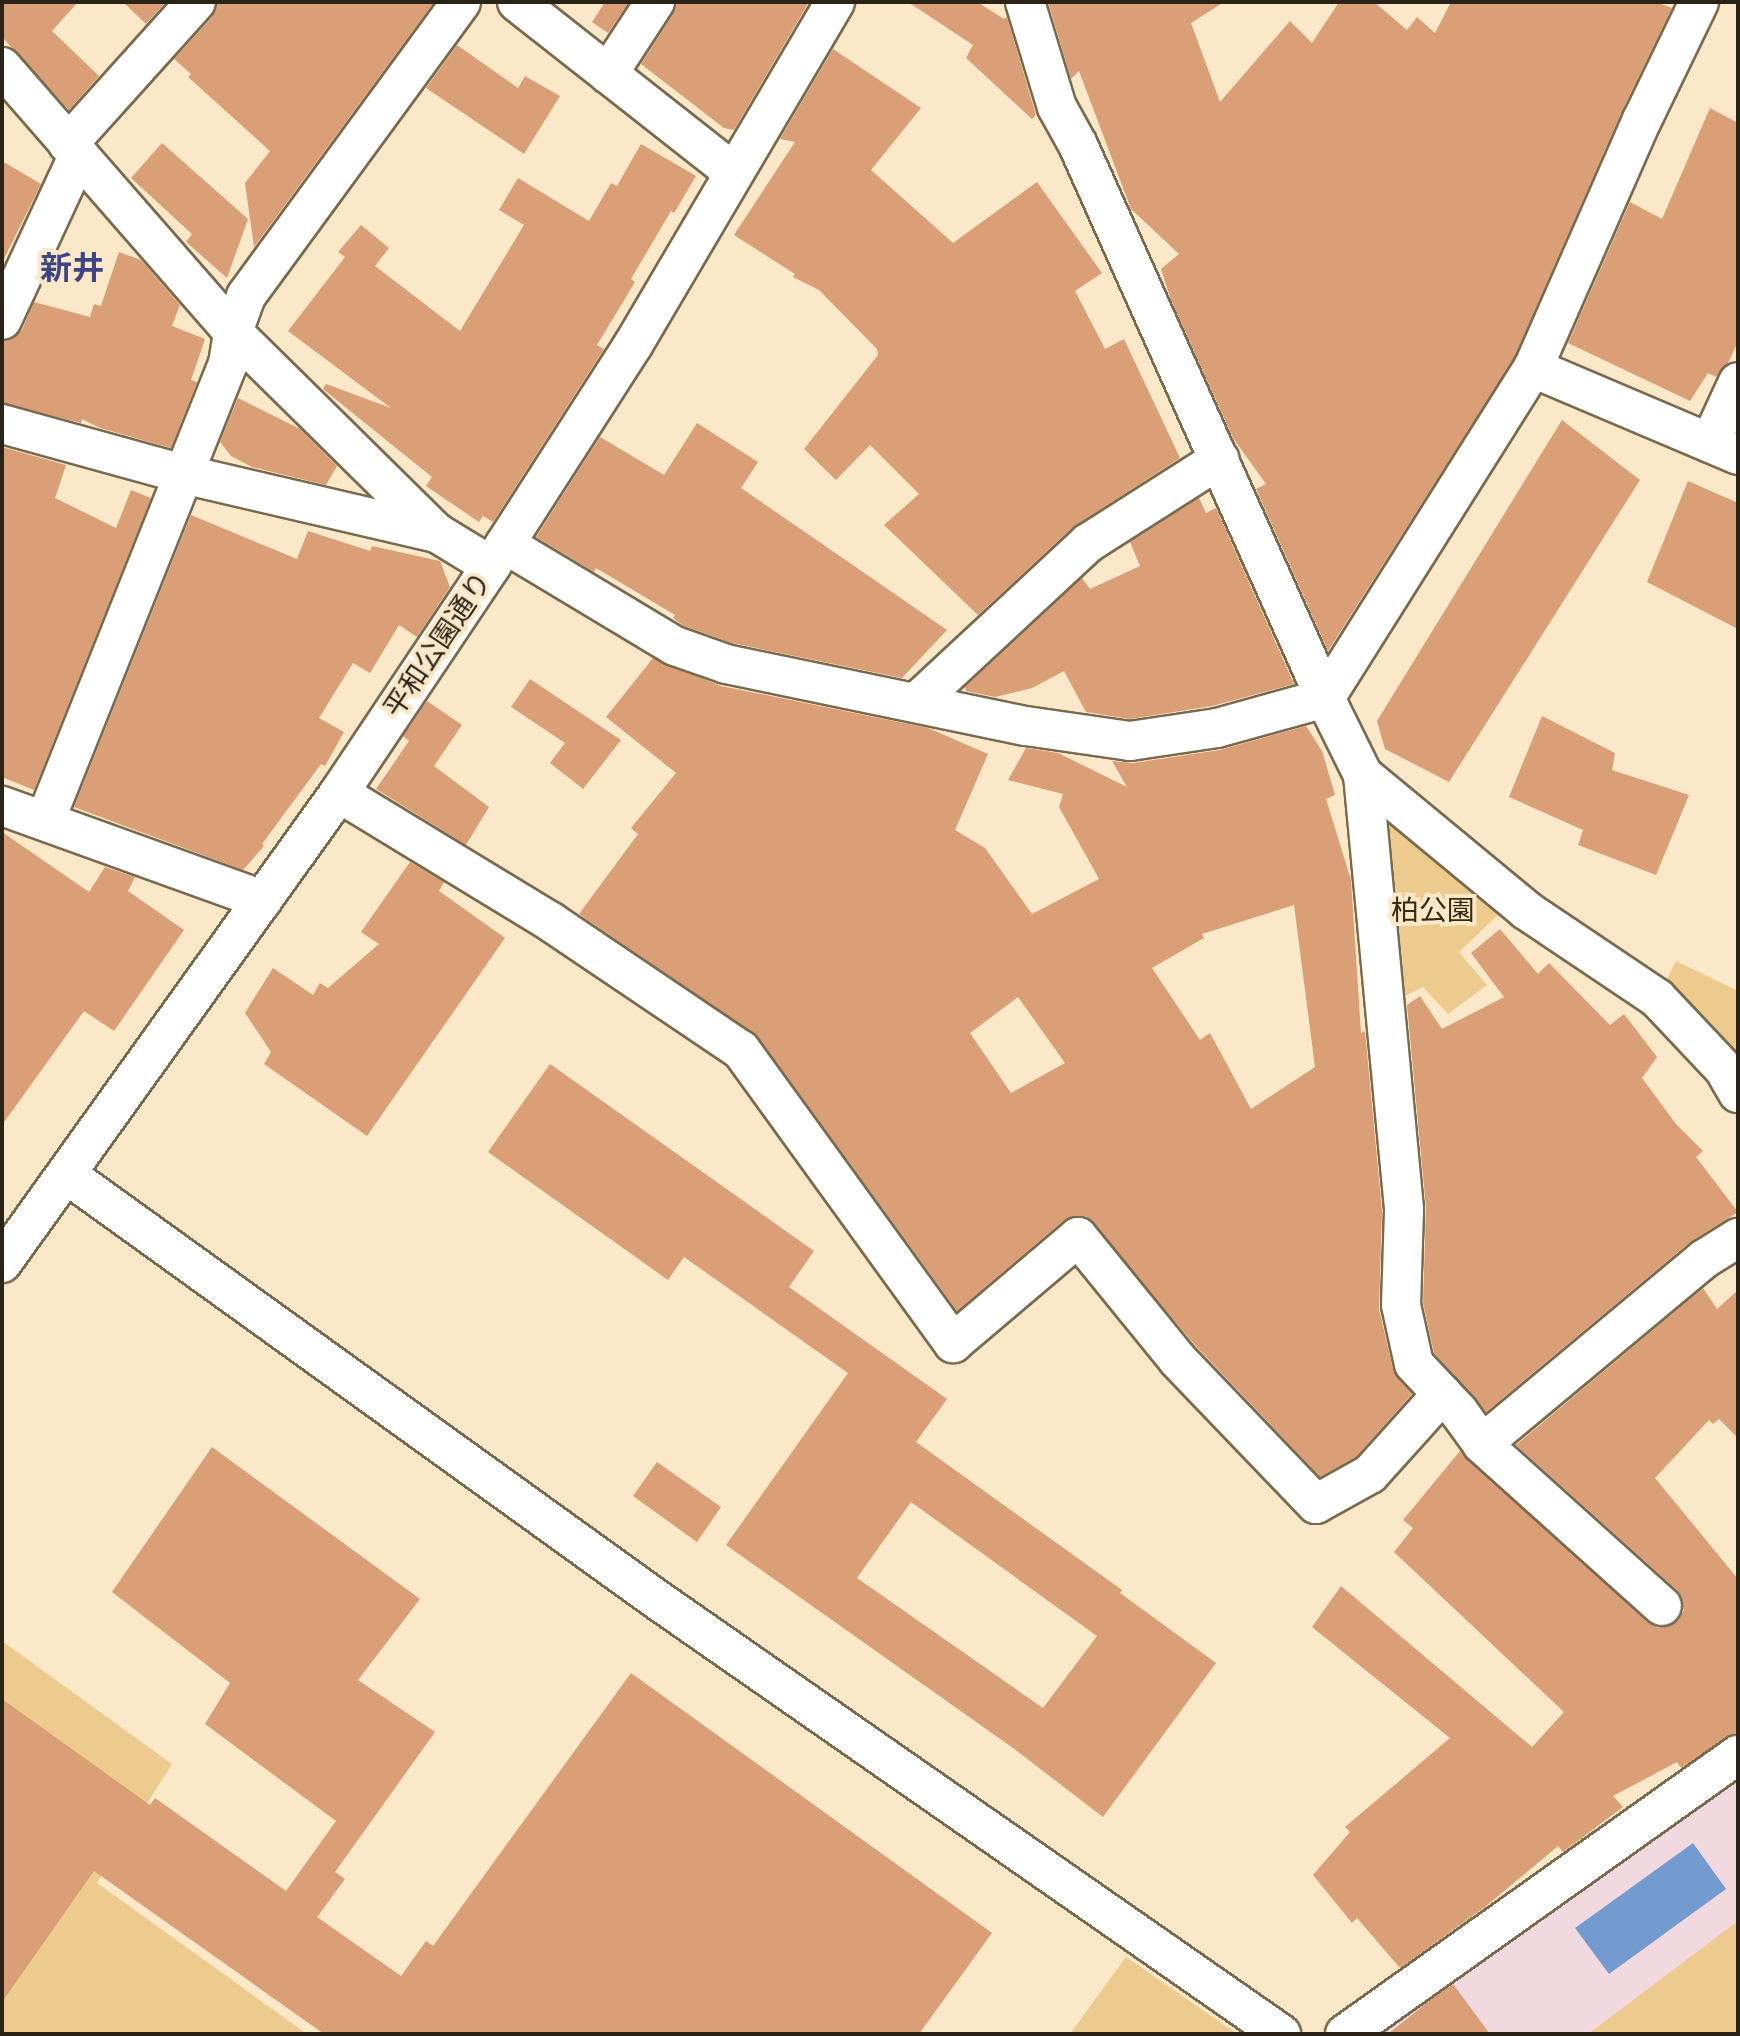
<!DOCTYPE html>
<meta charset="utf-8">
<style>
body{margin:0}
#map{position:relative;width:1740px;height:2036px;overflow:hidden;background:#fae8c9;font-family:Helvetica,"Noto Sans JP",sans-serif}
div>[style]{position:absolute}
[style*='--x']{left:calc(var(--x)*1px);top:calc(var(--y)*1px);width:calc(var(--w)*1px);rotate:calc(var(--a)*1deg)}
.education>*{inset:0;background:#f2d9e0}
.green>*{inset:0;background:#edcb8f}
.water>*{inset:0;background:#749bd0}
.building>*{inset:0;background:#da9f76}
.roads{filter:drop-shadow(2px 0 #796a4e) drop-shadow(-2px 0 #796a4e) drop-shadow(0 2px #796a4e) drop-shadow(0 -2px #796a4e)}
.minor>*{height:38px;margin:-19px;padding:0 19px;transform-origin:19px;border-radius:19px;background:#fff}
span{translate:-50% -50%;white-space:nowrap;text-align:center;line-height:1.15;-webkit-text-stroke:8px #fae8c9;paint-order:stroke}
.street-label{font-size:28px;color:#2a2318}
.park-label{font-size:28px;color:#382a0d}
.quarter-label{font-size:32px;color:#3f4582;font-weight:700}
.frame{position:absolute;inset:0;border:4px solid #2a2318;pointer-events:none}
</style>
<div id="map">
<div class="education">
<i style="clip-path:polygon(1738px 1770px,1738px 2034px,1374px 2034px)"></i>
</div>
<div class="green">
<i style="clip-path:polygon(1388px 810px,1503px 910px,1459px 952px,1487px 985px,1448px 1014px,1423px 987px,1395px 1001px,1375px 816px)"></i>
<i style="clip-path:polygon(1676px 961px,1738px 991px,1738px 1061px,1665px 983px)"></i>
<i style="clip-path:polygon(2px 1641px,172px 1764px,97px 1883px,307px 2034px,2px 2034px)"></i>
<i style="clip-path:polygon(1738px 1921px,1738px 2034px,1587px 2034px,1588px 2034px)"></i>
<i style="clip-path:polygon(1126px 1957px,1237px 2034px,1070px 2034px)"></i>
</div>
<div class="water">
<i style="clip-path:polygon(1693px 1843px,1726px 1889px,1609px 1974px,1575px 1928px)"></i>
</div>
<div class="building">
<i style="clip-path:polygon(2px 2px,78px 2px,52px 31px,99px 76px,69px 110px,2px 37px)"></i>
<i style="clip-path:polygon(123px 2px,166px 2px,146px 24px)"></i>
<i style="clip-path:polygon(217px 2px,434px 2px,254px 247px,245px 183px,270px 151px,188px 77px,191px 74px,174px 59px,212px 17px)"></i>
<i style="clip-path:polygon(605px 2px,629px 2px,608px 33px,592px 22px)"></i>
<i style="clip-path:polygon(677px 2px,809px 2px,734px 130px,724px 128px,641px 64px,673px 14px)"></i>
<i style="clip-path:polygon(908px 2px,977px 2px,1004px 19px,1007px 17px,1036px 115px,1032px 119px,966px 58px,973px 45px)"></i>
<i style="clip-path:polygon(1048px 2px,1224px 2px,1191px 23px,1220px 102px,1290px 21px,1312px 43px,1339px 2px,1374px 2px,1407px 30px,1417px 17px,1435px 33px,1451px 2px,1656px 2px,1672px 8px,1622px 111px,1514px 358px,1328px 651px,1256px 489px,1266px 484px,1233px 438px,1171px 300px,1161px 269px,1179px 254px,1131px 209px,1079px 71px,1071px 79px)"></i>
<i style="clip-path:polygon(457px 45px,518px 88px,525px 76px,560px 96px,524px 154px,426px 88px)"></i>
<i style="clip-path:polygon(833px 49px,921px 108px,871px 170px,953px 243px,1037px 182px,1102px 273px,1075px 291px,1105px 349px,1124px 339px,1180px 458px,1073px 527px,978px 615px,884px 525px,919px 494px,870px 445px,836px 480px,804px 449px,878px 355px,877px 349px,819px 290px,793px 277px,795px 274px,734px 235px,795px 142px,780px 139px)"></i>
<i style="clip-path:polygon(1710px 108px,1738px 123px,1738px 342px,1728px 363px,1716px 377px,1708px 373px,1690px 401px,1568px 343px,1630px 202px,1662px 219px)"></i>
<i style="clip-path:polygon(162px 143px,248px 219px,227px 278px,186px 242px,192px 234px,131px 178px)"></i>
<i style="clip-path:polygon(641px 144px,696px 176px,674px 213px,671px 211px,631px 279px,635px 282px,597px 345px,604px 349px,493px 522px,483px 516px,479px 522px,426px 486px,432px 477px,323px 389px,326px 384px,391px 408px,288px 331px,345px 257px,338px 252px,361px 225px,389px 248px,375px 266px,460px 331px,524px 225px,499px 210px,518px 178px,589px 221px,611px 183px,617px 186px)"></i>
<i style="clip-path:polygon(2px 161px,41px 184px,2px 263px)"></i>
<i style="clip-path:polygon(119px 252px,141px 260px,180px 305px,172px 326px,205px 339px,191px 380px,197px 382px,171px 448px,100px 428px,82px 419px,81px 423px,2px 403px,2px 342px,14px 338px,22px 330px,34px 302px,90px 317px,94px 304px,101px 306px)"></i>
<i style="clip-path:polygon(238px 398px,300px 429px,337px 466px,326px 485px,252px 467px,231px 456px,220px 442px)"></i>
<i style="clip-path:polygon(1562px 420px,1640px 480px,1449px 782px,1385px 749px,1377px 721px)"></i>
<i style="clip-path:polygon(697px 423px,758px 462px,741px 488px,947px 630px,902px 678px,732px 643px,684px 626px,673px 618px,675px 615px,596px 568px,594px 572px,536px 537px,600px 437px,664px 475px)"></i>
<i style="clip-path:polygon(2px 447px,66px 465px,55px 498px,116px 528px,131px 490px,151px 498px,34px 790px,2px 777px)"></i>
<i style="clip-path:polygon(1688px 481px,1738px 503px,1738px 629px,1647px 582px)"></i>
<i style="clip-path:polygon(1199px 498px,1206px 513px,1216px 508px,1294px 684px,1212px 706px,1130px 719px,1086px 712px,1064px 671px,1032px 688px,995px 697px,966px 691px,965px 687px,1082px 578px,1090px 589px,1140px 566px,1130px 542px)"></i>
<i style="clip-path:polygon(191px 515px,297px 559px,308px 531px,370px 551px,372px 546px,440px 561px,450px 587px,417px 637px,399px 625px,370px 673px,353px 663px,319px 718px,344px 732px,325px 766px,321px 764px,262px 844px,264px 846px,243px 870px,74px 807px)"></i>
<i style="clip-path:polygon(evenodd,653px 658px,721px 686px,928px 728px,988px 754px,955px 830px,985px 848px,1032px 914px,1099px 879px,1059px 807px,1063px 794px,1008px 780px,1026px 748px,1058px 753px,1127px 787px,1112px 761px,1133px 763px,1220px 750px,1306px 726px,1322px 751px,1335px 795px,1326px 799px,1351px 880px,1361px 1033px,1365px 1031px,1382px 1211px,1379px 1309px,1393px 1369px,1412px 1394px,1356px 1457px,1320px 1477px,1194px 1344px,1086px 1216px,1073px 1216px,1064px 1220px,957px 1311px,758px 1037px,579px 914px,638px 834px,631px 828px,676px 773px,606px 717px,653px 658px,1294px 905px,1315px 1067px,1251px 1109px,1210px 1033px,1200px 1040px,1152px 968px,1204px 938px,1202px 934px,1294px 905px,653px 658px,1018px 997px,1065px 1063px,1011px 1093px,970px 1033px,1018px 997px)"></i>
<i style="clip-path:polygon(530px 679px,621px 740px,583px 789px,550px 763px,565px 743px,511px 707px)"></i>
<i style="clip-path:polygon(427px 701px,462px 725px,434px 766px,489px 807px,466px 845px,376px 789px,409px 741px,403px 736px)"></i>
<i style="clip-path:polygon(1542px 716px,1615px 753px,1612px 770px,1689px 795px,1656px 875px,1578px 845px,1583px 830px,1509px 797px)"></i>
<i style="clip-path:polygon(2px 832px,89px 892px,105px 867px,135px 877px,128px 891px,184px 930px,114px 1031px,84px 1011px,2px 1125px)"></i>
<i style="clip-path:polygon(410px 862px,444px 882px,439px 891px,505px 938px,367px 1136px,264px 1064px,271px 1052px,245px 1013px,273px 968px,313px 995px,320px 983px,328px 988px,379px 944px,361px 932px)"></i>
<i style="clip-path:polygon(1500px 929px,1538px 974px,1549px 963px,1610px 1025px,1624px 1014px,1657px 1057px,1642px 1078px,1676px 1124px,1703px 1151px,1696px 1157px,1738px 1212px,1690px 1242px,1486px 1412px,1434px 1353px,1423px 1303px,1426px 1208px,1407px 1005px,1420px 996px,1442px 1029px,1504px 997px,1471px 953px)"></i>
<i style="clip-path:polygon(evenodd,550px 1064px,814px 1251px,789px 1287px,947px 1399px,916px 1442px,1122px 1590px,1120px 1593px,1216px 1663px,1103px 1817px,1013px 1748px,726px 1545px,848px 1373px,684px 1257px,668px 1280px,488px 1152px,550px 1064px,911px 1502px,1097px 1636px,1043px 1708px,857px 1578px,911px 1502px)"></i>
<i style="clip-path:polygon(1703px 1288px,1717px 1309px,1738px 1290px,1738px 1438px,1719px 1419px,1713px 1424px,1709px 1420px,1655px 1478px,1738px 1579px,1738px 1731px,1681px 1768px,1677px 1762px,1613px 1796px,1623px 1807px,1563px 1852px,1558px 1846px,1485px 1907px,1400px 1968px,1357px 1918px,1352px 1923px,1313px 1875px,1350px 1832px,1345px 1827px,1450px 1738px,1312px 1627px,1341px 1586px,1532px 1747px,1564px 1712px,1394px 1552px,1413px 1528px,1403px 1520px,1460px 1451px,1647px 1622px,1658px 1628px,1678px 1621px,1684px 1610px,1677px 1590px,1516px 1445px)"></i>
<i style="clip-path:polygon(212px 1447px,420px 1599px,358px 1680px,435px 1732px,335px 1872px,345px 1879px,317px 1917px,401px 1976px,426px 1941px,433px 1946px,631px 1673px,992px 1933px,919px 2034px,324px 2034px,94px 1871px,2px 2002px,2px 1699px,150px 1805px,155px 1798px,286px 1891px,336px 1821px,205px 1724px,230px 1683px,112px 1592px)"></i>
<i style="clip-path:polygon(657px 1462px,721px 1507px,697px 1542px,633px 1496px)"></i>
<i style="clip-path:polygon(1453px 1984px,1490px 2034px,1388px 2034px,1429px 2001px)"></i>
</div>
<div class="roads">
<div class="minor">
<i style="--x:517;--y:2;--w:276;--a:38.2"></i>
<i style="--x:1025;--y:2;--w:110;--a:73.1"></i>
<i style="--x:1057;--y:107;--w:43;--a:61.1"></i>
<i style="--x:1078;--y:145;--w:606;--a:65.93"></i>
<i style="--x:1325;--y:698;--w:86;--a:63.7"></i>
<i style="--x:1363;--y:775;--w:437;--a:84.6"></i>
<i style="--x:1404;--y:1210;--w:95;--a:91.8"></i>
<i style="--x:1401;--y:1305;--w:60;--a:77.6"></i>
<i style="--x:1414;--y:1364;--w:66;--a:46.8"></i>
<i style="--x:1459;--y:1412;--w:39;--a:54"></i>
<i style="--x:1482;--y:1444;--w:242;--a:42"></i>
<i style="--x:2;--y:67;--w:352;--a:48.9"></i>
<i style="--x:233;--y:332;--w:286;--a:44.6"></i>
<i style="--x:437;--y:533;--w:63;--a:31.4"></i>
<i style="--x:608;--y:74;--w:86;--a:-56.9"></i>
<i style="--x:68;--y:144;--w:191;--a:-48"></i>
<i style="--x:2;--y:320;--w:181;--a:-65.1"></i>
<i style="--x:1533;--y:368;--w:223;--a:23"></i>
<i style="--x:2;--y:424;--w:188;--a:15.4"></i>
<i style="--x:183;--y:474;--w:261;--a:13.1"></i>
<i style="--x:1710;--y:443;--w:67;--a:-65.3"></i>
<i style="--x:505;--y:544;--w:198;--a:31"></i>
<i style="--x:675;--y:646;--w:54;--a:19.4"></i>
<i style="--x:726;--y:664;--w:306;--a:11.7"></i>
<i style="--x:1026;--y:726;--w:105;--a:8.2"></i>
<i style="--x:1130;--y:741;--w:88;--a:-8.5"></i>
<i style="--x:1217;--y:728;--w:112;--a:-15.5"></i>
<i style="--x:1325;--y:698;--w:390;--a:-57.8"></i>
<i style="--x:1533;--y:368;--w:271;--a:-66.3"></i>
<i style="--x:1642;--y:120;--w:131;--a:-64.2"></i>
<i style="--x:918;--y:701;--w:232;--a:-42.9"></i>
<i style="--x:1088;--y:543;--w:156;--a:-32.5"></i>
<i style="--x:1363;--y:775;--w:212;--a:39.6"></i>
<i style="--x:1526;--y:910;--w:158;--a:33.9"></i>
<i style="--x:1657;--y:998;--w:98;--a:46.7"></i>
<i style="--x:1724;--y:1069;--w:28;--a:60"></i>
<i style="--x:339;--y:793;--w:248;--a:31.3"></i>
<i style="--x:551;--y:922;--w:229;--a:34"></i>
<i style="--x:741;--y:1050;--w:362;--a:54.1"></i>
<i style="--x:953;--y:1343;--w:164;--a:-40.3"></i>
<i style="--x:1078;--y:1237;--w:157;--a:50.9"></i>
<i style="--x:1177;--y:1359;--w:201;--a:46.2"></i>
<i style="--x:1316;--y:1504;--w:62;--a:-29.1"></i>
<i style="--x:1370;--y:1474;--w:108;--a:-48"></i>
<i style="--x:2;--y:806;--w:277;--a:19.8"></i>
<i style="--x:45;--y:821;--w:492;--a:-68.2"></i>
<i style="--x:228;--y:364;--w:32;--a:-81"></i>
<i style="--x:233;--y:332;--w:38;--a:-70"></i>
<i style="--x:246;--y:296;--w:364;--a:-53.8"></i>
<i style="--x:66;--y:1174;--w:731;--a:35.76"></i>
<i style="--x:659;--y:1601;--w:758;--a:34.84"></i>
<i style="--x:2;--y:1263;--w:578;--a:-54.36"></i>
<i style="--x:339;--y:793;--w:273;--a:-56.2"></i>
<i style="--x:491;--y:566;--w:263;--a:-57.3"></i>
<i style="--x:633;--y:345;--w:398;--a:-59.5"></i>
<i style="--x:1482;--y:1444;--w:289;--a:-39.8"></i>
<i style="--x:1704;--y:1259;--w:40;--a:-32"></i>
<i style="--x:1345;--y:2034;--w:482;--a:-35.4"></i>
</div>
</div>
<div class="street-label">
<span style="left:438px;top:645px;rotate:-56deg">平和公園通り</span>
</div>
<div class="park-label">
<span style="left:1433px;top:911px">柏公園</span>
</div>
<div class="quarter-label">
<span style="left:72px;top:268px">新井</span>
</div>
<div class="frame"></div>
</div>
